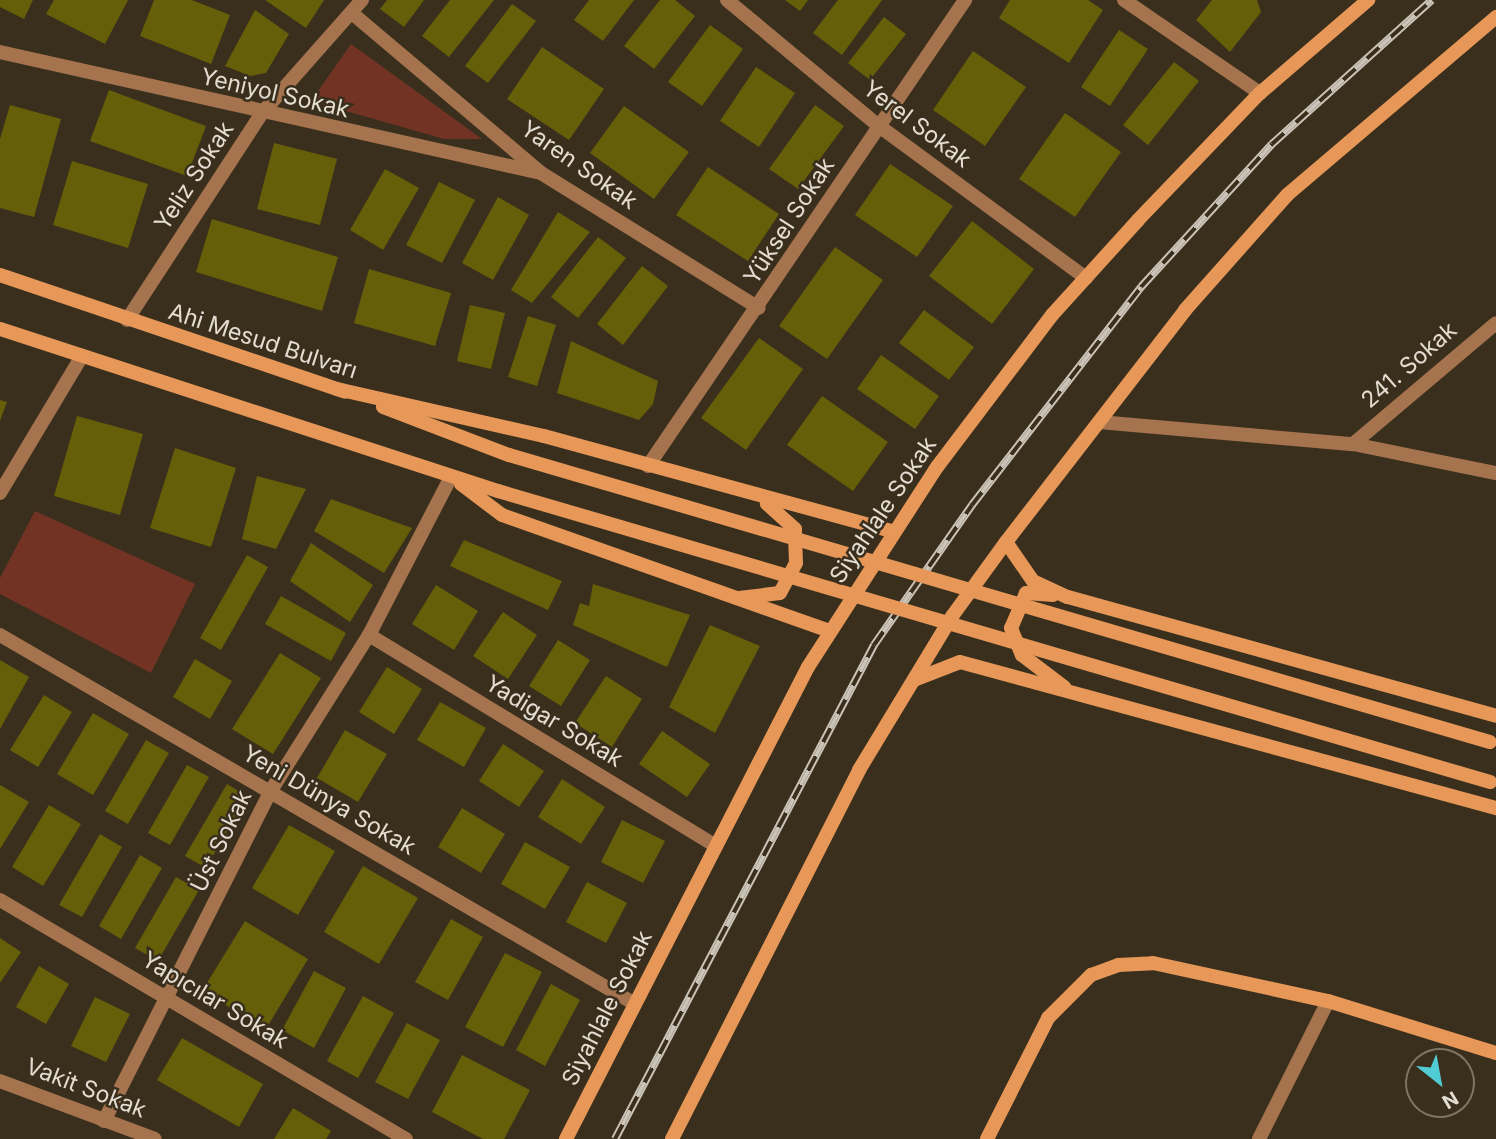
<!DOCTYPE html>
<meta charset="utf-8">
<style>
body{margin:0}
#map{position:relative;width:1496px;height:1139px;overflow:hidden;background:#3a2f1d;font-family:Inter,sans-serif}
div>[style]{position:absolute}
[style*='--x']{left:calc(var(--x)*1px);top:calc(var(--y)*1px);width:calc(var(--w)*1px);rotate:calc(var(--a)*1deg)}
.green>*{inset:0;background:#733324}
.building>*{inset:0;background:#645f08}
.street>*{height:14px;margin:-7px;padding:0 7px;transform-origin:7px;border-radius:7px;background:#a5744e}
.secondary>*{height:14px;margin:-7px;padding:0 7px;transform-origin:7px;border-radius:7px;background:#e79859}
.rail>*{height:8px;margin-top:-4px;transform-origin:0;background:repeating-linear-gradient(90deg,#3a2f1d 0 16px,#cac3b7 0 32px);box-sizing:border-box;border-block:2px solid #cac3b7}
.secondary-bridge>*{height:14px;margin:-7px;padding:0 7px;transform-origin:7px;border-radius:7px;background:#e79859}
span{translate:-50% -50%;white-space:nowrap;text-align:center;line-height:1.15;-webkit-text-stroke:5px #3a2f1d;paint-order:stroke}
.street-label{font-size:23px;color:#e3ddd2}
.north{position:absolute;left:1405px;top:1048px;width:70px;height:70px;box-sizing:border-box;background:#3a2f1d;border:2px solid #7e7565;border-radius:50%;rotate:149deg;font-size:19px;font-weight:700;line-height:28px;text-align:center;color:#e3ddd2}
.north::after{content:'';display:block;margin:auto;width:24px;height:32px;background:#51ccd4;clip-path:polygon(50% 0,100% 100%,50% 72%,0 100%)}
</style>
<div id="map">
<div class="green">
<i style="clip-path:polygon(351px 44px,482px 139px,444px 139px,311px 101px)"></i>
<i style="clip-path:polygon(35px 511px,195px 584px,151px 673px,0 594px,0 578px)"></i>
</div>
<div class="building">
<i style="clip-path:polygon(0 0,33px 0,24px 19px,0 7px)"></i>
<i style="clip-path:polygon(54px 0,128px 0,105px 44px,46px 14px)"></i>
<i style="clip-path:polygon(154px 0,192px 0,230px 15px,211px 64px,140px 36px)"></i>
<i style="clip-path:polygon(265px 0,324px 0,306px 28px)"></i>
<i style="clip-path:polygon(387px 0,424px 0,404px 27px,380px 9px)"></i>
<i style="clip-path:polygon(450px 0,494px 0,449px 57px,422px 36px)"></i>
<i style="clip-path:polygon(589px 0,634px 0,603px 41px,574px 20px)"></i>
<i style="clip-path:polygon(660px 0,675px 0,695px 16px,654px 69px,624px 46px)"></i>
<i style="clip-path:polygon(785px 0,808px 0,800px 11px)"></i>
<i style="clip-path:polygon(838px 0,882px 0,842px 55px,813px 33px)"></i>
<i style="clip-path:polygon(1010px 0,1088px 0,1103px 10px,1069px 63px,999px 18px)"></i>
<i style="clip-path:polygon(1212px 0,1257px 0,1261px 12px,1230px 52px,1196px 20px)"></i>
<i style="clip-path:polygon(512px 4px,536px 21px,488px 83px,465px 66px)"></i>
<i style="clip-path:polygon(255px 10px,289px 34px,266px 73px,250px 76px,225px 66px)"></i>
<i style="clip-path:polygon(884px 17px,906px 34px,870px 80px,848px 63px)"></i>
<i style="clip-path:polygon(710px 25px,743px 49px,702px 106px,668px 82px)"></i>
<i style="clip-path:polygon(1119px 30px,1148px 49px,1110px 106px,1081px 87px)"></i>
<i style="clip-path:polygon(542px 47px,604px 89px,569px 140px,507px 99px)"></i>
<i style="clip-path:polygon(973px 51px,1026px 87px,985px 146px,933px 110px)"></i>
<i style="clip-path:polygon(1174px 62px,1199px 81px,1148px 145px,1123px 125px)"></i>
<i style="clip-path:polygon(756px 67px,795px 93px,759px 147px,720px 121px)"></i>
<i style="clip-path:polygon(109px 90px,206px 126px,187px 176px,90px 141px)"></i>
<i style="clip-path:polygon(10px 105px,61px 119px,34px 217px,0 208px,0 139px)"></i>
<i style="clip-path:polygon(815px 105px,844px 126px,798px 189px,769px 169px)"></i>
<i style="clip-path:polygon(624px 106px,689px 152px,654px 199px,590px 153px)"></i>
<i style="clip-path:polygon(1065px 113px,1121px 152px,1075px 217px,1019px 179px)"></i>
<i style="clip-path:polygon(274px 143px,337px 159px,320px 225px,257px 209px)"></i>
<i style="clip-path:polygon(72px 161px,148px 184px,128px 248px,53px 225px)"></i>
<i style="clip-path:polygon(890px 164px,953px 206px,917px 257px,855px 215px)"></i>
<i style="clip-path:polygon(708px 167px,779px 214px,748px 261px,676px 215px)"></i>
<i style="clip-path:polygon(385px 169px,419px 188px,383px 250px,350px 230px)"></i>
<i style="clip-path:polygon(439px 182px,475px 200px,442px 263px,406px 245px)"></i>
<i style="clip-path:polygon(498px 197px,529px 215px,493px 280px,462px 263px)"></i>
<i style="clip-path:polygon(558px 212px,590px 232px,532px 303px,511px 290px)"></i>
<i style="clip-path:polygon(212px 219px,338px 257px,322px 311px,196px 272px)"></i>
<i style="clip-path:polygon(972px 221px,1034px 269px,992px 324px,929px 276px)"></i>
<i style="clip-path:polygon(598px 237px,626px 258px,578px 318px,551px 297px)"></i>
<i style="clip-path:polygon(835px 247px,883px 280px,827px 359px,779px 326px)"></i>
<i style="clip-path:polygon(642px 266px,668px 286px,623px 345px,597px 324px)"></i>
<i style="clip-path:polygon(369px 269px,451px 293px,435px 346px,354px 323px)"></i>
<i style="clip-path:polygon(470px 305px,505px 313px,491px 369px,457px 361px)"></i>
<i style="clip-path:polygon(924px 310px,974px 347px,949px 380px,899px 343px)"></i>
<i style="clip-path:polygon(528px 316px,556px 325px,537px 386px,508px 377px)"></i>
<i style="clip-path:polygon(759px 338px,803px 369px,746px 450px,701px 418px)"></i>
<i style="clip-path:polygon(571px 341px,658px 381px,653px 404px,639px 420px,557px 393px)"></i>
<i style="clip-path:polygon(881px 355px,939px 396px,915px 429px,857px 389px)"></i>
<i style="clip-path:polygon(822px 396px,888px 442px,853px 491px,787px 445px)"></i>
<i style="clip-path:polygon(0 400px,7px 402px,0 421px)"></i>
<i style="clip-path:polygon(77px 416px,143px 434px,120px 515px,54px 496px)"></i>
<i style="clip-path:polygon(175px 448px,236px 468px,211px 547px,150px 528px)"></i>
<i style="clip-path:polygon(257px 476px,306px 489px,276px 549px,242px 539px)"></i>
<i style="clip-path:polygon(331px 499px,412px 528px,384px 573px,314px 531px)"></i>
<i style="clip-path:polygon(464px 540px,562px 581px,548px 610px,450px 566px)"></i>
<i style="clip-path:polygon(311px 543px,373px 585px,350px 622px,290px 581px)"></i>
<i style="clip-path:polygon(247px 555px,268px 567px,221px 650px,200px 638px)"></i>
<i style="clip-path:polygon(593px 584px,690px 615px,667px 667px,573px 625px,580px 603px,589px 606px)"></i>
<i style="clip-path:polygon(436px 585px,478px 611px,454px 650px,412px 624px)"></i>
<i style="clip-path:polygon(281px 596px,346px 633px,331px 661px,265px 624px)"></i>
<i style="clip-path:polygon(503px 612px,537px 635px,508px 679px,473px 656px)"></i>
<i style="clip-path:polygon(710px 625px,760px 646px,715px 733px,669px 707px)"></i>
<i style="clip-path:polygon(558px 640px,590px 660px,561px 706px,529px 686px)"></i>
<i style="clip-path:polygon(280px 653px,321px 678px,273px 754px,232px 729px)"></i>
<i style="clip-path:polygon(195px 659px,232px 681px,210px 719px,173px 697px)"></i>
<i style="clip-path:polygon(0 660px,29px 677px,0 729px)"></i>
<i style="clip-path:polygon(387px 667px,422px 689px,394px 734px,359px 712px)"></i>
<i style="clip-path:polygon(606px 676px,642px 699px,612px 747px,575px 723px)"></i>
<i style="clip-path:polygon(44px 695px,72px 712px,38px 767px,10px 750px)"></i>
<i style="clip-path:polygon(440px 702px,486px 728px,464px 767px,417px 740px)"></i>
<i style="clip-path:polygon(93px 713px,129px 734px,93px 795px,57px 774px)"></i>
<i style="clip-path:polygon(345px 730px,387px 754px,358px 802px,317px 778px)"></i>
<i style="clip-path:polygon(662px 731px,710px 764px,687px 797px,639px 764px)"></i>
<i style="clip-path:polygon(146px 740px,169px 753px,128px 824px,105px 811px)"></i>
<i style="clip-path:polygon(503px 744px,544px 771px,519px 807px,479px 781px)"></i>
<i style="clip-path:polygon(187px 765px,209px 777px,170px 845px,148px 833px)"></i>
<i style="clip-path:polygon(562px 779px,605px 807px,581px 844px,538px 817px)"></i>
<i style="clip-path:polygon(227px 784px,247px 796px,206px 868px,185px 856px)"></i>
<i style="clip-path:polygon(0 785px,29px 802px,0 849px)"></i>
<i style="clip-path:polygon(49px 805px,81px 824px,43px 886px,12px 867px)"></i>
<i style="clip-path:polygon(462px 808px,505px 834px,481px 873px,438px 847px)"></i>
<i style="clip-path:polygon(622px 820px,665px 841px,643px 883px,601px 862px)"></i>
<i style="clip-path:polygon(289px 825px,335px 851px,298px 915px,252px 888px)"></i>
<i style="clip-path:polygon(100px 834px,122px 847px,82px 917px,59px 905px)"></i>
<i style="clip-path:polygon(525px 842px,570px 867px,545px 909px,501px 884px)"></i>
<i style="clip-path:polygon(140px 855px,162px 868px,121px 939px,99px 926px)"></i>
<i style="clip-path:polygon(363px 866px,418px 898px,379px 964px,324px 932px)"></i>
<i style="clip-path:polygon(176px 877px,199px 890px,158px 961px,135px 948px)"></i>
<i style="clip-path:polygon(587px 882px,627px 903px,606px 943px,566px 922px)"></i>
<i style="clip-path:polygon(451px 919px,483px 937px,448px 1000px,415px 982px)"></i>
<i style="clip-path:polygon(245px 921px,308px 959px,266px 1029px,202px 991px)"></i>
<i style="clip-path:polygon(0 938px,21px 952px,0 983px)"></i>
<i style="clip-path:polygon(505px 953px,542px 972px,503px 1047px,465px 1027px)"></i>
<i style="clip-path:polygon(39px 966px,69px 984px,46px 1024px,16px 1007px)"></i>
<i style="clip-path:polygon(314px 971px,346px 988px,314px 1048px,282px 1030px)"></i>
<i style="clip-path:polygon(551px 984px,580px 1000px,545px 1066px,516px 1050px)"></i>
<i style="clip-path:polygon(363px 996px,394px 1013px,358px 1078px,327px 1061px)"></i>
<i style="clip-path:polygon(95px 997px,130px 1014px,106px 1062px,71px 1046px)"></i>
<i style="clip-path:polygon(407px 1023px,440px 1040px,408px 1099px,375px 1082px)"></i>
<i style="clip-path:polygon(182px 1038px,263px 1084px,239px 1127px,157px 1080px)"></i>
<i style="clip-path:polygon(462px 1055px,530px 1090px,504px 1139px,483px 1139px,432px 1112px)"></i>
<i style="clip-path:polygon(293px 1108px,331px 1131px,326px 1139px,274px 1139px)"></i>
</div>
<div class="street">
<i style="--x:727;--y:0;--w:197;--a:39.7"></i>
<i style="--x:879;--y:126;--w:257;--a:36.3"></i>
<i style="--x:1124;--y:0;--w:165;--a:34.4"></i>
<i style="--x:353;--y:14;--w:246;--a:40.2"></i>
<i style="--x:541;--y:173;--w:256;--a:31.8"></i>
<i style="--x:0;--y:52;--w:554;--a:12.61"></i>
<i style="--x:127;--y:320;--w:247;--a:-56.9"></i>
<i style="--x:262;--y:113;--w:151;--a:-48.5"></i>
<i style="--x:1099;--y:422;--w:255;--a:5"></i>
<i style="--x:1353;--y:444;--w:146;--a:11.5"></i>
<i style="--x:1353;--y:444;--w:187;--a:-40.2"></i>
<i style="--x:648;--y:466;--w:564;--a:-55.77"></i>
<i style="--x:0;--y:493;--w:160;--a:-59.1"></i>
<i style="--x:0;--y:635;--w:734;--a:30.16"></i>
<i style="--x:369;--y:635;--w:406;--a:31.3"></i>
<i style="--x:0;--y:900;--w:471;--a:30.5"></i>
<i style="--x:0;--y:1081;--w:165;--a:20.5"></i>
<i style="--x:104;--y:1121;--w:369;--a:-63.2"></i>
<i style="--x:270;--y:792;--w:186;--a:-57.8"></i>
<i style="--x:369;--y:635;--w:178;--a:-62.6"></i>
<i style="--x:1259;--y:1139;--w:154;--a:-63.4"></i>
</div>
<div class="secondary">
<i style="--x:0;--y:275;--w:364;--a:18.7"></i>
<i style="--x:0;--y:329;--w:524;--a:18.02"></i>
<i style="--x:337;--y:389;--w:212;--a:12.8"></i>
<i style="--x:544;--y:436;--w:363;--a:15.3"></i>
<i style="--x:383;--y:407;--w:135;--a:20.9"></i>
<i style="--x:461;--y:484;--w:51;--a:37.1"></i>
<i style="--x:502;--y:515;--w:348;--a:19.5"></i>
<i style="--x:1006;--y:542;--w:47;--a:55.3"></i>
<i style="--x:1033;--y:581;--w:38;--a:25"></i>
<i style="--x:1068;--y:597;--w:444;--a:15.5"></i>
<i style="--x:1053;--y:595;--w:27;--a:-176"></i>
<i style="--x:1026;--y:593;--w:38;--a:113"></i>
<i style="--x:1011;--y:628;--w:29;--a:68"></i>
<i style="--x:1022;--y:655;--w:53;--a:37.3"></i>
<i style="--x:739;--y:598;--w:41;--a:-7"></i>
<i style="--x:780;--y:593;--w:34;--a:-62"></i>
<i style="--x:796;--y:563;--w:34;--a:-92"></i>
<i style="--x:795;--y:529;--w:38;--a:-138"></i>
<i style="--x:914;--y:680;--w:49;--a:-21.4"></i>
<i style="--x:960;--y:662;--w:556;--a:15.24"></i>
<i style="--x:566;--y:1139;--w:530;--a:-62.86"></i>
<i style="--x:808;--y:667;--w:238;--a:-57.2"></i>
<i style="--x:937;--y:467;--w:191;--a:-52.9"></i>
<i style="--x:1052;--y:315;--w:128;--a:-47.8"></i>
<i style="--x:1138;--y:220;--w:176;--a:-46.2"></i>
<i style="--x:1260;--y:93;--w:143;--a:-40.7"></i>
<i style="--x:672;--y:1139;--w:414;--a:-63.1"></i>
<i style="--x:859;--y:770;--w:181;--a:-58.8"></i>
<i style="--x:953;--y:615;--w:90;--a:-54"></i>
<i style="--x:1006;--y:542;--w:293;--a:-52.3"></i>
<i style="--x:1185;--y:310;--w:154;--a:-48.4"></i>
<i style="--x:1287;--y:195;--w:275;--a:-40.4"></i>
<i style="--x:987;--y:1139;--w:136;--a:-63.2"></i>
<i style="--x:1048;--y:1018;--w:61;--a:-45"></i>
<i style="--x:1091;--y:975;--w:29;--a:-20"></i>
<i style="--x:1118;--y:965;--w:35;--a:-3"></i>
<i style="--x:1153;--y:963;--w:179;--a:12.3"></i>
<i style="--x:1328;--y:1001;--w:176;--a:17.2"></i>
</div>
<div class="rail">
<i style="--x:615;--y:1139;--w:558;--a:-62.33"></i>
<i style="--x:874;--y:645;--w:171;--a:-55"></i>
<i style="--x:972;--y:505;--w:276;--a:-52.2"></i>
<i style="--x:1141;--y:287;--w:194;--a:-47.5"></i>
<i style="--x:1272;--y:144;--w:215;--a:-42"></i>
</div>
<div class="secondary-bridge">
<i style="--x:509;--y:455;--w:1022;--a:16.31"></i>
<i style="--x:498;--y:491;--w:1034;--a:16.35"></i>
</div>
<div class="street-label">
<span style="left:275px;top:93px;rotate:13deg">Yeniyol Sokak</span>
<span style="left:917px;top:124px;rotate:37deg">Yerel Sokak</span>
<span style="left:579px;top:165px;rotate:35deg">Yaren Sokak</span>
<span style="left:194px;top:176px;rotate:-57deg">Yeliz Sokak</span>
<span style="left:789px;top:221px;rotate:-57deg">Yüksel Sokak</span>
<span style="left:263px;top:341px;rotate:18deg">Ahi Mesud Bulvarı</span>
<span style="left:1409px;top:365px;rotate:-41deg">241. Sokak</span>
<span style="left:883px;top:510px;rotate:-56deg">Siyahlale Sokak</span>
<span style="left:554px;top:721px;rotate:31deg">Yadigar Sokak</span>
<span style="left:329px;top:800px;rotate:30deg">Yeni Dünya Sokak</span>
<span style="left:221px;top:841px;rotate:-64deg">Üst Sokak</span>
<span style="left:215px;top:1000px;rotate:31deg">Yapıcılar Sokak</span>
<span style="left:607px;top:1008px;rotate:-63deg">Siyahlale Sokak</span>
<span style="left:86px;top:1088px;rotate:21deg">Vakit Sokak</span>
</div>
<div class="north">N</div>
</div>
